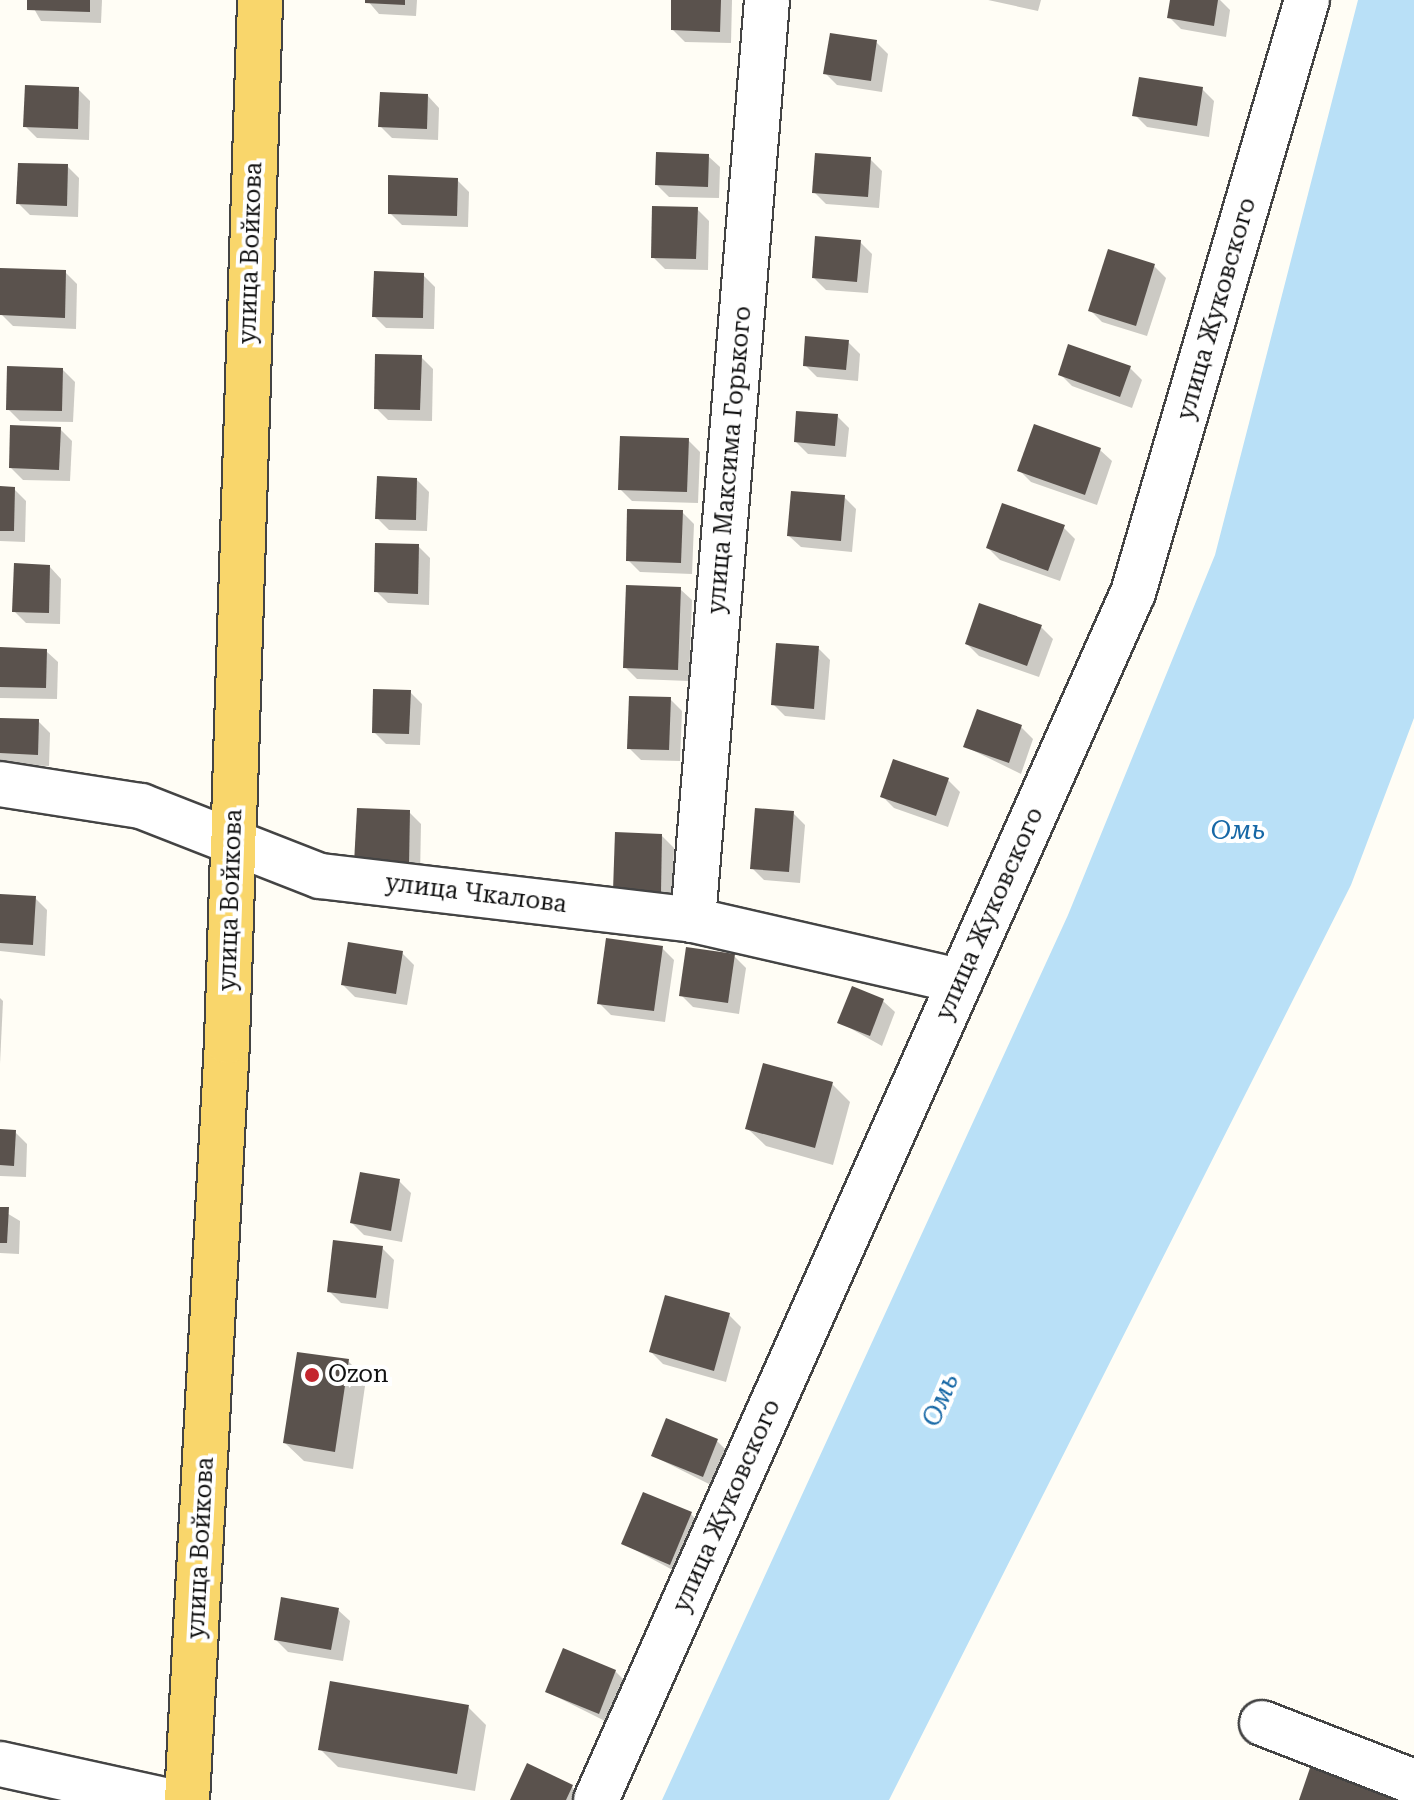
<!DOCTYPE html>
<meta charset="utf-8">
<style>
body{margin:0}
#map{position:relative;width:1414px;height:1800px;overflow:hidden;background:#fffdf5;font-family:"Roboto Serif",serif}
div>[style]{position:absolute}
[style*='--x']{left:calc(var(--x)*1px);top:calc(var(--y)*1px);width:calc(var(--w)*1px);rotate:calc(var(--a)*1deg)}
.water>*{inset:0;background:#b9e0f7}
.shadow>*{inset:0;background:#0003}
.building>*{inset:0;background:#5a524d}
.roads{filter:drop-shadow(2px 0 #444) drop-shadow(-2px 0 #444) drop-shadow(0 2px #444) drop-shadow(0 -2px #444)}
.minor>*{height:44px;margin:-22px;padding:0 22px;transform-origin:22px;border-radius:22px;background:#fff}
.major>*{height:44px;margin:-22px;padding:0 22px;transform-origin:22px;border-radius:22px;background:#f9d66b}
.dots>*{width:22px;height:22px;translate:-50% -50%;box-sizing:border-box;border:4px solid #fff;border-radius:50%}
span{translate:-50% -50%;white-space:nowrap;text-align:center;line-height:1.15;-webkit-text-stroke:8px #fff;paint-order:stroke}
.street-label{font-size:24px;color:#111}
.poi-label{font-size:24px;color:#111}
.left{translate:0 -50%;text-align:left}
.water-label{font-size:26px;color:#1768a6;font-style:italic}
</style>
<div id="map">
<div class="water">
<i style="clip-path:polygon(1358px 0,1414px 0,1414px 718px,1351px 885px,889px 1800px,662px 1800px,1068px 915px,1215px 555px)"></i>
</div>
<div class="shadow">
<i style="clip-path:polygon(29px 0,102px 0,101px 23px,41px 21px)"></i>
<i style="clip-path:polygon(367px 0,417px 0,416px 16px,379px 14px)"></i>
<i style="clip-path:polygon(673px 0,732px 0,731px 43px,685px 42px,673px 30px)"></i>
<i style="clip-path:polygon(988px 0,1041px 0,1038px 11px)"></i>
<i style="clip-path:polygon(1172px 0,1220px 0,1230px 10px,1226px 37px,1181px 29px,1169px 17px)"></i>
<i style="clip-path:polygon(876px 42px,888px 54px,882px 92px,837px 85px,825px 73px)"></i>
<i style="clip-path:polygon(78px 89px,90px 101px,89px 140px,37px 138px,25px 126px)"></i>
<i style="clip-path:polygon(1202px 89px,1214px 101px,1209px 137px,1147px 127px,1135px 115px)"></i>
<i style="clip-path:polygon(428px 96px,439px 108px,438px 140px,392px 138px,380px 126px)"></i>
<i style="clip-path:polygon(708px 156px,720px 167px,719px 198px,669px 197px,657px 185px)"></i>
<i style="clip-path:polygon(870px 159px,882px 171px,879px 208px,826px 204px,814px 192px)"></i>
<i style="clip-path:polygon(67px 166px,79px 178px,78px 217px,30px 215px,18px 203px)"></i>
<i style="clip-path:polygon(457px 180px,469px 192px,468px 227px,402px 225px,390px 213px)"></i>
<i style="clip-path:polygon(697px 209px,709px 221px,708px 270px,665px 269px,653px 257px)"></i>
<i style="clip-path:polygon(860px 242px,872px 254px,868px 293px,826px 290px,814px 278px)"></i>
<i style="clip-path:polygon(1154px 266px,1166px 278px,1147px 336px,1102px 322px,1090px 310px)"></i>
<i style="clip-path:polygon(65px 272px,77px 284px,76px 329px,13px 326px,1px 314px)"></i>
<i style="clip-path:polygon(423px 275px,435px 287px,434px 329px,386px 328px,374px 316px)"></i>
<i style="clip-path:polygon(848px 342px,860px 354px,858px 381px,817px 377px,805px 365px)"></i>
<i style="clip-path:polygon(421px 357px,433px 369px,432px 421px,388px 420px,376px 408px)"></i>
<i style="clip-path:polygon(1130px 368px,1142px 380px,1132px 408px,1072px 386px,1060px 374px)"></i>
<i style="clip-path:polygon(63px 370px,75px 382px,73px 422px,20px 421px,8px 409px)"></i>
<i style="clip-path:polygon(837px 416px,849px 428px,846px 457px,808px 454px,796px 442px)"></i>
<i style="clip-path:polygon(60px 429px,72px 441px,70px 481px,23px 480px,11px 468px)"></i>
<i style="clip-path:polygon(688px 440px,700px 452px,698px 503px,632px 501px,620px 489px)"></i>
<i style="clip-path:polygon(1100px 450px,1112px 461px,1097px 505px,1031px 482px,1019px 470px)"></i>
<i style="clip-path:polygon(417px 480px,429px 492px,427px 531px,389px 530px,377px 518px)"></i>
<i style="clip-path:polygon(0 488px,14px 489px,26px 501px,25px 542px,0 541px)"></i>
<i style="clip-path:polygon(844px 497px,856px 509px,852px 552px,801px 547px,789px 536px)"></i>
<i style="clip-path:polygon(682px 512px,694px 524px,692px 574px,640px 572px,628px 560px)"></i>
<i style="clip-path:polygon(1063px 527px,1075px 539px,1060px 581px,1000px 560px,988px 548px)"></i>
<i style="clip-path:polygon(418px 546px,430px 558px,429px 605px,388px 603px,376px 591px)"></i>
<i style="clip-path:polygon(50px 567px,61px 579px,60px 624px,26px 623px,14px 611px)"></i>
<i style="clip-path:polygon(680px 589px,692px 600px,689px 681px,637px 679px,625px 667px)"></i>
<i style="clip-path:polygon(1041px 627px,1053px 639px,1039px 677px,979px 656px,967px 644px)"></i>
<i style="clip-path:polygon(818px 648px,830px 660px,825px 720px,785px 716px,773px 704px)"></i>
<i style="clip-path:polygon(0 649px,46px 651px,58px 662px,57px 699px,0 698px)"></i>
<i style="clip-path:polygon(410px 692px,422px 704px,420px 745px,386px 744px,374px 732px)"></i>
<i style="clip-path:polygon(670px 699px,682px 711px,680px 761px,641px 760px,629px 748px)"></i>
<i style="clip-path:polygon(0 720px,38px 721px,50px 733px,49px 766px,0 764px)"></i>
<i style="clip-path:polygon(1021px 727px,1033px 739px,1021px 774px,966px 747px)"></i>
<i style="clip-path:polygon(895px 761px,948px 780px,960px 792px,948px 827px,894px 808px,882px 796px)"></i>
<i style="clip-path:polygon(409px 812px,421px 824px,420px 876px,356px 862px)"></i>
<i style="clip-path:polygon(793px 813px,805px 825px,800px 883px,764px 880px,752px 868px)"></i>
<i style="clip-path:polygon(662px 836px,674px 848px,672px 903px,615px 890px)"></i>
<i style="clip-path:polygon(0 896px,35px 898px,47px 910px,45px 956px,0 951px)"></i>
<i style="clip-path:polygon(662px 948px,674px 960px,665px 1022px,611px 1015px,599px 1003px)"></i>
<i style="clip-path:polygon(402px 953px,414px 965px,407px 1005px,355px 997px,343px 985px)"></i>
<i style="clip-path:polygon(734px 956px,746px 968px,739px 1014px,693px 1007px,681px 995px)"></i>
<i style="clip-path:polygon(0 998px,3px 1001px,0 1064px)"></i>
<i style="clip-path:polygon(883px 1001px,895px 1012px,882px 1046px,839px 1022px)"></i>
<i style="clip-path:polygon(832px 1084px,850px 1102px,833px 1165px,766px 1146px,747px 1128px)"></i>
<i style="clip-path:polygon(0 1131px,15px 1132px,27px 1144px,26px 1177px,0 1176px)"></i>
<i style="clip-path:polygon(399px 1181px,411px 1193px,402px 1242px,364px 1235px,352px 1223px)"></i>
<i style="clip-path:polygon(0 1209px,20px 1221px,19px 1254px,0 1253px)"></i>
<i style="clip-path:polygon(382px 1248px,394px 1260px,388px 1309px,341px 1303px,329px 1291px)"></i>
<i style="clip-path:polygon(729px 1315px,741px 1327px,726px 1382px,663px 1364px,651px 1352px)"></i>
<i style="clip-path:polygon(348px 1361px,366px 1379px,353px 1469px,304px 1461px,285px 1443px)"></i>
<i style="clip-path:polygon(717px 1441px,729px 1453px,715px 1487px,653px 1456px)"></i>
<i style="clip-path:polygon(691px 1514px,702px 1526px,682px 1575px,624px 1544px)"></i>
<i style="clip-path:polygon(338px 1610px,350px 1621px,343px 1661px,288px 1652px,276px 1640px)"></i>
<i style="clip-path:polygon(615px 1671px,627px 1683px,611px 1724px,547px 1692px)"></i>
<i style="clip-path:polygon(468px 1707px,486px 1725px,475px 1791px,338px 1767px,320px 1749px)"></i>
<i style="clip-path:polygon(572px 1787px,583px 1800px,512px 1800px)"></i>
</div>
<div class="building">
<i style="clip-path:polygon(27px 0,90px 0,90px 12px,27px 10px)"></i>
<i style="clip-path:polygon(365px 0,405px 0,405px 5px,365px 3px)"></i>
<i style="clip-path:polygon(671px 0,721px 0,720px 32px,671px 30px)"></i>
<i style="clip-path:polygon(1170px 0,1218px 0,1214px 26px,1167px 18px)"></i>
<i style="clip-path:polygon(830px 33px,877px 40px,871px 81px,823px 74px)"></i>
<i style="clip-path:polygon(1139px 77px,1203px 87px,1197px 126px,1132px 116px)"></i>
<i style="clip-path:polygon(25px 85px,79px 87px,78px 129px,23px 127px)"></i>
<i style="clip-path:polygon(380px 92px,428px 94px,427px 129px,378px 127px)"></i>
<i style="clip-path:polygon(656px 152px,709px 154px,708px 187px,655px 185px)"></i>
<i style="clip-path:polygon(815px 153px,871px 157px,868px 197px,812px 193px)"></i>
<i style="clip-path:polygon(18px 163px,68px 164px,67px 206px,16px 204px)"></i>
<i style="clip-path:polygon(388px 175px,458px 178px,457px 216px,388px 214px)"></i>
<i style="clip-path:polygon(652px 206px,698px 207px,696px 259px,651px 258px)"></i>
<i style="clip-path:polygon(815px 236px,861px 240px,857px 282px,812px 278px)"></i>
<i style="clip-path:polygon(1108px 249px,1155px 264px,1136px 326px,1088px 311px)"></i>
<i style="clip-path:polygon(0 268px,66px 270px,65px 318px,0 315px)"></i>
<i style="clip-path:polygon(374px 271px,424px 273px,423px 318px,372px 317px)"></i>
<i style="clip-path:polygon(805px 336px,849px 340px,846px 370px,803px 366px)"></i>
<i style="clip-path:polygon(1068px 344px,1131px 366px,1120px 397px,1058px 375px)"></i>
<i style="clip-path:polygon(375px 354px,422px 355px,420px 410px,374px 409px)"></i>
<i style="clip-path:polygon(7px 366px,63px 368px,62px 411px,6px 410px)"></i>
<i style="clip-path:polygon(796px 411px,838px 414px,835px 446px,794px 442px)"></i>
<i style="clip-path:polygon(1034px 424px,1101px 448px,1085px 495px,1017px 471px)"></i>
<i style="clip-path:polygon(10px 425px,61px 427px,59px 470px,9px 468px)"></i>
<i style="clip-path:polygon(620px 436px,689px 438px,687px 492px,618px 490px)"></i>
<i style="clip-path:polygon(377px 476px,417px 478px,416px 520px,375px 519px)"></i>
<i style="clip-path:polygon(0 486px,15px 487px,14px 531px,0 531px)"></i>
<i style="clip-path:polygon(791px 491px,845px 495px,841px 541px,787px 536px)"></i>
<i style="clip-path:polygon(1002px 503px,1065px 525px,1048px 571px,986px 548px)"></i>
<i style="clip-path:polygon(627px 509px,683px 510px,681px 563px,626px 561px)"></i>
<i style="clip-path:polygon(375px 543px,419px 544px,418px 594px,374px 592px)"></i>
<i style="clip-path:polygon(14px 563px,50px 565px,49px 613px,12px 612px)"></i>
<i style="clip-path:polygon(626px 585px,681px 587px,678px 670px,623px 668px)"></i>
<i style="clip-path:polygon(979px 603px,1042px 625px,1027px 666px,965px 644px)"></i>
<i style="clip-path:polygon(776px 643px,819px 646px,814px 709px,771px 705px)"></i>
<i style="clip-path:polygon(0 647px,47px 649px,46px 688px,0 687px)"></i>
<i style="clip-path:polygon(373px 689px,411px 690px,409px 734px,372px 733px)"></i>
<i style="clip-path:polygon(629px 696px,671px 697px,669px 750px,627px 749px)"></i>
<i style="clip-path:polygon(977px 709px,1022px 725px,1009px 763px,963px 747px)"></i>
<i style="clip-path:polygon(0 718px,39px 719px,38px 755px,0 753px)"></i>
<i style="clip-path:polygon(893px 759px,949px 778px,936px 816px,880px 797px)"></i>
<i style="clip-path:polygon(357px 808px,410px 810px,409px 865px,354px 863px)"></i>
<i style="clip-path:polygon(755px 808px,794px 811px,789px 872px,750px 869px)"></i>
<i style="clip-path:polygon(615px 832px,662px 834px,661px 892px,613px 891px)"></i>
<i style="clip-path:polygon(0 894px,36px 896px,33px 945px,0 943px)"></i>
<i style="clip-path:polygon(606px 938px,663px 946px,654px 1011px,597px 1004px)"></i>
<i style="clip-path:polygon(348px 942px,403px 951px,396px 994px,341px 985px)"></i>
<i style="clip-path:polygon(686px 947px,735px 954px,728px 1003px,679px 996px)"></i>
<i style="clip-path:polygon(852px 986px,884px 999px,870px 1036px,837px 1023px)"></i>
<i style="clip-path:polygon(763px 1063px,833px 1082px,815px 1148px,745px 1129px)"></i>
<i style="clip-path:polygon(0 1129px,16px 1130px,14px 1166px,0 1165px)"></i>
<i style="clip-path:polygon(360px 1172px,400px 1179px,391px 1231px,350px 1223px)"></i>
<i style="clip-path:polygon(0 1207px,9px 1207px,7px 1243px,0 1243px)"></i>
<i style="clip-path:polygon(333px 1240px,383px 1246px,376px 1298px,327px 1292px)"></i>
<i style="clip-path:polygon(665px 1295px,730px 1313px,714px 1371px,649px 1352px)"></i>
<i style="clip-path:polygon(297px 1352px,349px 1359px,335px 1452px,283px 1443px)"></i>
<i style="clip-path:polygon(666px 1418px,718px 1439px,703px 1477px,651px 1456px)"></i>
<i style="clip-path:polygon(643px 1492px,692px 1512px,670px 1565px,621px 1544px)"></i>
<i style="clip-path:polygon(281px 1597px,339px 1608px,331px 1650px,274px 1640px)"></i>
<i style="clip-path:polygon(563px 1648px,616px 1670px,599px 1714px,545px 1692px)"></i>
<i style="clip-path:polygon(330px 1681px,469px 1705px,457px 1774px,318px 1750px)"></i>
<i style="clip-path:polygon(527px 1763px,573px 1785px,566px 1800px,510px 1800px)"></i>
<i style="clip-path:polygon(1311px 1765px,1407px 1800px,1299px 1800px)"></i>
</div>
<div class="roads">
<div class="minor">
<i style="--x:0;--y:784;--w:143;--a:8.9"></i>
<i style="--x:141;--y:806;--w:192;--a:21.4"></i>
<i style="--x:320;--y:876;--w:376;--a:6.7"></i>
<i style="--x:693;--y:920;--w:274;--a:12.9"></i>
<i style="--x:693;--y:920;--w:923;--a:-85.4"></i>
<i style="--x:1262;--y:1723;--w:163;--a:21.2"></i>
<i style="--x:0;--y:1764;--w:168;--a:12.4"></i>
<i style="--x:596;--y:1800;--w:1321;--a:-66.02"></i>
<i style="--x:1133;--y:593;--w:618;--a:-73.65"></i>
</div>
<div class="major">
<i style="--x:187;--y:1800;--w:760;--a:-86.98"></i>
<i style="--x:227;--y:1041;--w:1042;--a:-88.18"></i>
</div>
</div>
<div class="dots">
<i style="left:312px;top:1375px;background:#c4262e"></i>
</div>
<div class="street-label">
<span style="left:251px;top:253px;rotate:-88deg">улица Войкова</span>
<span style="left:1217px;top:309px;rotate:-74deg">улица Жуковского</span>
<span style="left:730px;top:460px;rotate:-85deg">улица Максима Горького</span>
<span style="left:476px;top:894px;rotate:7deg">улица Чкалова</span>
<span style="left:231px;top:900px;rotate:-88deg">улица Войкова</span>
<span style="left:990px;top:914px;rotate:-66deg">улица Жуковского</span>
<span style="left:727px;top:1506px;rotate:-66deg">улица Жуковского</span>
<span style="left:201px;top:1548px;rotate:-87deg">улица Войкова</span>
</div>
<div class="poi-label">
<span class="left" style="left:328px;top:1375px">Ozon</span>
</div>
<div class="water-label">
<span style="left:1238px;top:831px">Омь</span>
<span style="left:941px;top:1400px;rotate:-67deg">Омь</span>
</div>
</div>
